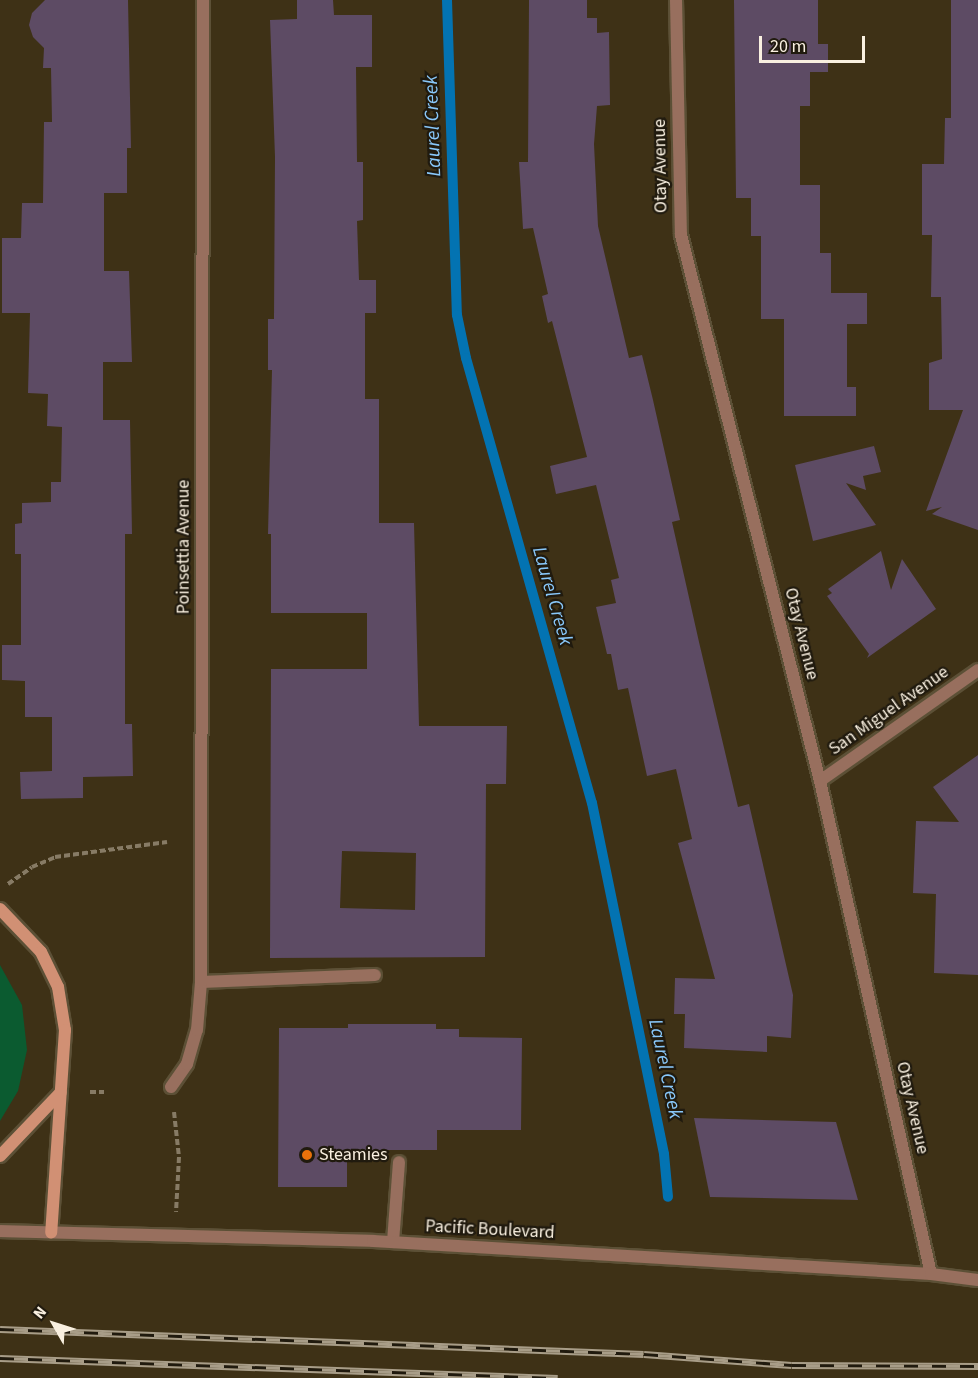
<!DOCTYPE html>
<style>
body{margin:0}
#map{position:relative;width:978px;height:1378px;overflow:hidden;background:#3e3116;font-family:"Source Sans 3",sans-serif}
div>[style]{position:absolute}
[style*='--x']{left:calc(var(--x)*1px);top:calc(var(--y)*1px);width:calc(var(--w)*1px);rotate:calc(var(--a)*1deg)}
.green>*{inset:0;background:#0b5b30}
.stream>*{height:10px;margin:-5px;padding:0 5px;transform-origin:5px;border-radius:5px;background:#0373b2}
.building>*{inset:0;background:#5d4b64}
.path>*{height:4px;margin-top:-2px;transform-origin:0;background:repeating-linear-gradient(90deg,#877b65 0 6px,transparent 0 9px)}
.roads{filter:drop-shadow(2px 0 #5c5036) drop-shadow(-2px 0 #5c5036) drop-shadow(0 2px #5c5036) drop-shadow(0 -2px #5c5036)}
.service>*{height:12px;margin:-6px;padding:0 6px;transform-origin:6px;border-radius:6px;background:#986f5e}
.minor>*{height:12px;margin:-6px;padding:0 6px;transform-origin:6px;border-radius:6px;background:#986f5e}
.tertiary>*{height:12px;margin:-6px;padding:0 6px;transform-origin:6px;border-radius:6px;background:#986f5e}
.secondary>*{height:12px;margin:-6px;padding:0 6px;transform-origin:6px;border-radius:6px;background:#d19074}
.rail>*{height:7px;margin-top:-3.5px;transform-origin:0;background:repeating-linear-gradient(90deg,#201a0e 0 14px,#a89d88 0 28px);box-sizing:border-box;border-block:2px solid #a89d88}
.dots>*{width:16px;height:16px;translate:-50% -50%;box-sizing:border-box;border:3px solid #201a0e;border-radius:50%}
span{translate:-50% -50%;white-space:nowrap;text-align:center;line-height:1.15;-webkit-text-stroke:4.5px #201a0e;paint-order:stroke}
.street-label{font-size:18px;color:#f9f0e0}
.poi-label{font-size:18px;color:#f9f0e0}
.left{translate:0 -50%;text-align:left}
.water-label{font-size:20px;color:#89c8fa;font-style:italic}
.north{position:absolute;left:24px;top:1294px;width:60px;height:60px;-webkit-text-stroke:4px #201a0e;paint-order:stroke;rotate:309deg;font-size:16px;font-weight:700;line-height:24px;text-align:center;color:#f9f0e0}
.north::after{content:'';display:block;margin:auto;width:21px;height:27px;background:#f9f0e0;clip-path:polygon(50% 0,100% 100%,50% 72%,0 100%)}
.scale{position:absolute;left:759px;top:36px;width:106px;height:27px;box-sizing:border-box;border:3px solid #f9f0e0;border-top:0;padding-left:8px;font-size:18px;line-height:21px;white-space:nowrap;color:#f9f0e0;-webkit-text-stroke:4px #201a0e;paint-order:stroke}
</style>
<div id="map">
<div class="green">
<i style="clip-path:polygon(0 965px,22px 1005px,27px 1050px,18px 1091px,0 1121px)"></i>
</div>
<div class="stream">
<i style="--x:447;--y:0;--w:315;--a:88.2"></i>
<i style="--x:457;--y:315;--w:44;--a:78.2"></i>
<i style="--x:466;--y:358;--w:462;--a:74.2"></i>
<i style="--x:592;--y:803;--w:358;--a:78.4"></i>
<i style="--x:664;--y:1154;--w:43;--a:84.7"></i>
</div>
<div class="building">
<i style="clip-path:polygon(45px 0,128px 0,131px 148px,127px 148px,127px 193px,104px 193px,104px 271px,129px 271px,132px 362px,103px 362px,103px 420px,130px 420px,132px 534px,125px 534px,125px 724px,132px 724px,133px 776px,83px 777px,83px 798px,21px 799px,20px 772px,52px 771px,52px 717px,25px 717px,25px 681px,2px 680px,2px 645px,21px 645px,21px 554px,15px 554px,15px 524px,22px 523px,22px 503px,51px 502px,51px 482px,61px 482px,62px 427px,47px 426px,48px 394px,28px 393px,30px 313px,2px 313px,2px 238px,21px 238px,22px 203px,43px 203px,44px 122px,52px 122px,51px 68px,43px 68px,44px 48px,33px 37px,29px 25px,32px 13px)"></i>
<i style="clip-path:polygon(evenodd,297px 0,333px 0,334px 15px,372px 15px,372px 67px,356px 67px,357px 162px,363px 162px,363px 220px,357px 221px,359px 280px,376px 280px,376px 313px,365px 313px,365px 399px,379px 399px,379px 523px,414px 523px,419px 726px,507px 726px,506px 784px,486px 784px,485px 957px,270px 958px,271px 669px,367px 669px,367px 613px,271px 613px,271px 534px,268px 534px,272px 370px,268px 370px,268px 319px,274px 319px,275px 157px,270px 20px,297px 19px,297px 0,342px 851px,416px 853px,415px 910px,340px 908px,342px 851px)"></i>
<i style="clip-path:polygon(529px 0,587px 0,587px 18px,597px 18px,597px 33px,609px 32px,610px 105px,597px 106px,594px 144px,598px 226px,629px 358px,642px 355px,653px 400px,680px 520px,672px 522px,699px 642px,738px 807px,749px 804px,793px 995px,791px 1038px,767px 1036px,767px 1052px,684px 1048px,685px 1014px,674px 1014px,675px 978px,715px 979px,678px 843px,692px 839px,676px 769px,647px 776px,628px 688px,618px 690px,611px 654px,607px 654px,596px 607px,616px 603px,611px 580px,619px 578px,596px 485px,556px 494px,550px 466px,587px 457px,552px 321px,548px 323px,542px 296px,548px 294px,533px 228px,523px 229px,519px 162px,528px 162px)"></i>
<i style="clip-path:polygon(734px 0,818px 0,818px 44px,828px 44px,828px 72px,810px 72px,810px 106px,800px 106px,800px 185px,820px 185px,820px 253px,831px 253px,831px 293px,867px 293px,867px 324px,847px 324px,847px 387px,856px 387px,856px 416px,784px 416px,784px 319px,761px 319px,761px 236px,751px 236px,751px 198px,736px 198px)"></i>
<i style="clip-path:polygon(951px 0,978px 0,978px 530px,932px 514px,942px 507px,926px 511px,963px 410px,929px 410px,929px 363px,942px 359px,941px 297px,931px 297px,932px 235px,922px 235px,922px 164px,944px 164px,945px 118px,951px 118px)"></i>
<i style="clip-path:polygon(874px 446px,881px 472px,863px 476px,866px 490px,846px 483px,876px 525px,813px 541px,795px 465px)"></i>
<i style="clip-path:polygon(881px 551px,891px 590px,902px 559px,936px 609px,867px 658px,869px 654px,827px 596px,832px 593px,828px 589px)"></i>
<i style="clip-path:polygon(978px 755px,978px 975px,934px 973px,936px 894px,913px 893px,916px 821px,959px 822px,933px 787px)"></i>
<i style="clip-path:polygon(348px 1024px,436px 1024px,436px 1029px,459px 1029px,459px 1037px,522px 1038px,521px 1130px,437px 1130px,437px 1150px,347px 1150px,347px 1187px,278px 1187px,279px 1028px,348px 1028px)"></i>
<i style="clip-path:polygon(694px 1118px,836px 1122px,858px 1200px,710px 1197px)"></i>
</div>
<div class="path">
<i style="--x:8;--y:884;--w:29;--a:-35"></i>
<i style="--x:32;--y:867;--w:25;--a:-23"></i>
<i style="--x:55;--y:857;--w:113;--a:-7.6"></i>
<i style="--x:90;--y:1092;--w:14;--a:0"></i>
<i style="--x:174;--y:1112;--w:45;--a:83.7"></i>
<i style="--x:179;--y:1157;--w:55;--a:93.1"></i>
</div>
<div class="roads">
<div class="service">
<i style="--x:201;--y:982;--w:174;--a:-2.3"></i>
<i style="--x:393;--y:1242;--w:80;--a:-85.7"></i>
</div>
<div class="minor">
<i style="--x:676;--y:0;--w:235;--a:88.8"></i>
<i style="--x:681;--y:235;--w:563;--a:75.72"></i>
<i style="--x:820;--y:781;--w:505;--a:77.31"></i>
<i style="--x:820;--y:781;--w:193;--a:-35.1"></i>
<i style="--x:171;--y:1087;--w:28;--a:-55"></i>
<i style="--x:187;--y:1064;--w:35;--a:-74"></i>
<i style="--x:197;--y:1030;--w:48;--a:-85.2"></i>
<i style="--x:201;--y:982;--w:982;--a:-89.88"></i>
</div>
<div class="tertiary">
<i style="--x:0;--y:1231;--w:373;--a:1.5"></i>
<i style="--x:373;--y:1241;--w:559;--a:3.38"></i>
<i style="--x:931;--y:1274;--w:47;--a:7.3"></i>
</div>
<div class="secondary">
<i style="--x:0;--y:909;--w:59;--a:46.4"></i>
<i style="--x:41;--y:952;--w:39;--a:64"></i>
<i style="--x:58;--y:987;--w:44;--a:80.8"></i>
<i style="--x:65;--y:1030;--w:203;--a:93.9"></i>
<i style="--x:0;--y:1156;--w:88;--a:-46.4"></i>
</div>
</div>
<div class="rail">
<i style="--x:0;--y:1329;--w:644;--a:2.22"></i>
<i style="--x:644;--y:1354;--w:148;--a:4.3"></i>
<i style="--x:792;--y:1365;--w:186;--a:0.3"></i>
<i style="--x:0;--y:1358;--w:558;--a:2.05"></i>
</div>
<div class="dots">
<i style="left:307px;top:1155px;background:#e8710a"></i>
</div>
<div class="street-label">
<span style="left:661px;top:166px;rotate:-91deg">Otay Avenue</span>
<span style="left:184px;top:547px;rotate:-90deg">Poinsettia Avenue</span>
<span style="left:801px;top:634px;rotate:76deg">Otay Avenue</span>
<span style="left:889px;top:711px;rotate:-35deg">San Miguel Avenue</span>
<span style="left:912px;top:1108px;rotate:77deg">Otay Avenue</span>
<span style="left:490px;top:1230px;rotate:3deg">Pacific Boulevard</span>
</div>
<div class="poi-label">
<span class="left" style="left:319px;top:1155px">Steamies</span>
</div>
<div class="water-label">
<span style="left:433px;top:126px;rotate:-92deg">Laurel Creek</span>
<span style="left:552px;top:596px;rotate:74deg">Laurel Creek</span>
<span style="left:665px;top:1069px;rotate:78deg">Laurel Creek</span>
</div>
<div class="north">N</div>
<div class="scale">20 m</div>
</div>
